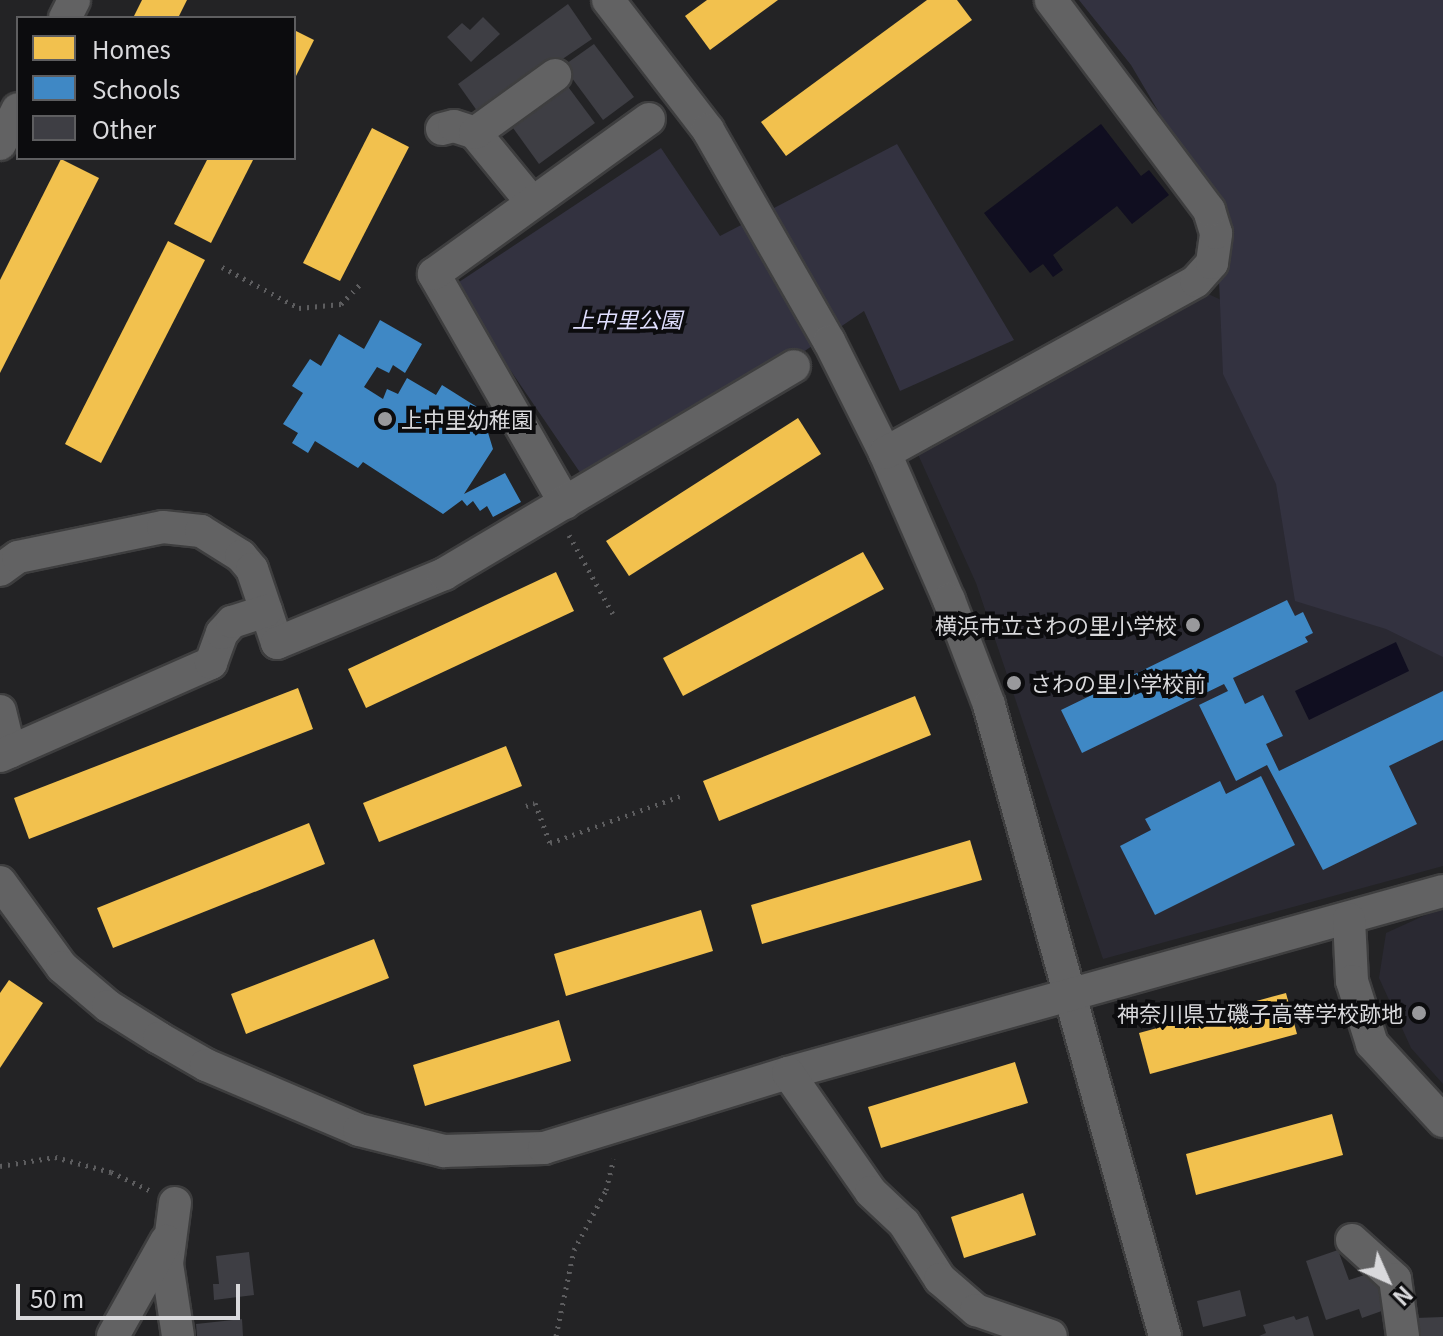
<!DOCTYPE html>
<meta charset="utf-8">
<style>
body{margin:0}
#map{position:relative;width:1443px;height:1336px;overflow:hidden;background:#232325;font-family:Georgia,"Noto Sans JP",serif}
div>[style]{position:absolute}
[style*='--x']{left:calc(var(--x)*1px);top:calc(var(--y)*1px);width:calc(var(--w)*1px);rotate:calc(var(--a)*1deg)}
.built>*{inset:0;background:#2a2932}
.green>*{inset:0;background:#333240}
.water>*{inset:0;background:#100e20}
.homes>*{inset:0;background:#f2c14e}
.schools>*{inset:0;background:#3f88c5}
.building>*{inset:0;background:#3e3e44}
.path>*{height:5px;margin-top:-2.5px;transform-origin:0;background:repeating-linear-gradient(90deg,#5d5d5f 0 2px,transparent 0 8px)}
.roads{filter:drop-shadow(2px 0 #3e3e3f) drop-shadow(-2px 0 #3e3e3f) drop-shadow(0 2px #3e3e3f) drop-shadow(0 -2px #3e3e3f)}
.minor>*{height:32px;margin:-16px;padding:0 16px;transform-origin:16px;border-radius:16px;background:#626263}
.dots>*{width:22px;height:22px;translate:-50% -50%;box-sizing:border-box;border:4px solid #0c0c0e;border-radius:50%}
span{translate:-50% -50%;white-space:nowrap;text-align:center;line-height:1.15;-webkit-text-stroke:8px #0c0c0e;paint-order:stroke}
.park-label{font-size:22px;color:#dfdefd;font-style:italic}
.poi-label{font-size:22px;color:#d9d9dc}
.left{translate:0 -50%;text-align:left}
.right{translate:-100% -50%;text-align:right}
.legend{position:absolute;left:16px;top:16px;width:280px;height:144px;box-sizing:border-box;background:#0c0c0e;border:2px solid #5e5e60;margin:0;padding:10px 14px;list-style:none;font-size:24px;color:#d9d9dc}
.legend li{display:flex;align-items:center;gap:16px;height:40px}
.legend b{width:40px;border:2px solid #5e5e60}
.north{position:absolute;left:1347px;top:1240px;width:80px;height:80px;-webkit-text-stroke:6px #0c0c0e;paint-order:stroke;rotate:135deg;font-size:22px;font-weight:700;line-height:32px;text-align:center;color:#d9d9dc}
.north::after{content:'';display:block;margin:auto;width:28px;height:36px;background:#d9d9dc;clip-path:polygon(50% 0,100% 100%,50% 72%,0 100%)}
.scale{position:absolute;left:16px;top:1284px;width:224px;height:36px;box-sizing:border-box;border:4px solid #d9d9dc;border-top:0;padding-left:10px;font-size:24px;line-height:28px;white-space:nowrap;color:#d9d9dc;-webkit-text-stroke:6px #0c0c0e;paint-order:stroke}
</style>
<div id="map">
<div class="built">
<i style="clip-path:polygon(1204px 292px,1245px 311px,1443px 649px,1443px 866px,1103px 959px,976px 583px,916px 450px)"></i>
<i style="clip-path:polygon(1443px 907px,1443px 1084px,1411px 1048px,1379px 978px,1386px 933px)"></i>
</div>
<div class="green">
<i style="clip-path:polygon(1079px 0,1443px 0,1443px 657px,1386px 629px,1295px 601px,1276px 484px,1223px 374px,1216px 209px,1131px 65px)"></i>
<i style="clip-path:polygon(897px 144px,1014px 340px,900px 391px,864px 311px,594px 493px,453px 286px,661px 148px,720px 236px)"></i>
</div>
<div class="water">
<i style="clip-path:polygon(1101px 124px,1141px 176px,1149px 170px,1169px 195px,1132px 224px,1117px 206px,1053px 255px,1063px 270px,1053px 277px,1043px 264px,1030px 273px,984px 213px)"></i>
<i style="clip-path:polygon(1396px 642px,1409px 671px,1309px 720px,1295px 691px)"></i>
</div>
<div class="homes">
<i style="clip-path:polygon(142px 0,187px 0,178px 18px,133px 18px)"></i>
<i style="clip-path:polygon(707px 0,778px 0,710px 50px,685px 16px)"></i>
<i style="clip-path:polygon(927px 0,957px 0,972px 20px,786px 156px,761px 122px)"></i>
<i style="clip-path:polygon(294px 30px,314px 40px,294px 80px)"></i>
<i style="clip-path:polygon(372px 128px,409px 147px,340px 281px,303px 263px)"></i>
<i style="clip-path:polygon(208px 158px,254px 158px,211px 243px,174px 224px)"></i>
<i style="clip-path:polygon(61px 159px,99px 178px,0 373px,0 280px)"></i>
<i style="clip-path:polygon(168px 241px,205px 260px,101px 463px,65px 444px)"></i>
<i style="clip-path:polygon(798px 418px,821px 454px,629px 576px,606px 541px)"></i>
<i style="clip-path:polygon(863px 552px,884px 589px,683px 696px,663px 658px)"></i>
<i style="clip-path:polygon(556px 572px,574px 611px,366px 708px,348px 669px)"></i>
<i style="clip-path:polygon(298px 688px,313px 729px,29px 839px,14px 798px)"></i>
<i style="clip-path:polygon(915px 696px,931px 735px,719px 821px,703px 781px)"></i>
<i style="clip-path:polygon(506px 746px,522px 786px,379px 842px,363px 803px)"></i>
<i style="clip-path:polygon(309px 823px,325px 864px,113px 948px,97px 908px)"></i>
<i style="clip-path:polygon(970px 840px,982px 880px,762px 944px,751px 905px)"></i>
<i style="clip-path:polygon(701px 910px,713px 951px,566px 996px,554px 954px)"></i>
<i style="clip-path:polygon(374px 939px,389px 978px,246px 1034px,231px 994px)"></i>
<i style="clip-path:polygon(9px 980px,43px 1003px,0 1068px,0 993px)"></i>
<i style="clip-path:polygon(1286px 993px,1297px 1034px,1150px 1074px,1139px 1033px)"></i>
<i style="clip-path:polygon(559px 1020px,571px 1061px,425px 1106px,413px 1065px)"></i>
<i style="clip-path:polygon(1015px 1062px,1028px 1103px,881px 1148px,868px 1107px)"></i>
<i style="clip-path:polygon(1332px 1114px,1343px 1155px,1196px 1195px,1186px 1154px)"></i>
<i style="clip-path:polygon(1023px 1193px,1036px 1235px,964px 1258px,951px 1217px)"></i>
</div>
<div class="schools">
<i style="clip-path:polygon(380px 320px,422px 344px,405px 373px,393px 365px,389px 373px,377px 367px,364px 387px,383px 399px,387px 389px,398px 394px,407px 378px,436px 395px,442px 385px,477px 407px,470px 416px,486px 426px,493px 449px,464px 494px,505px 473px,521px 502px,493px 517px,487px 506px,480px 511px,473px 501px,467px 506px,462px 500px,443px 514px,363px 462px,358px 468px,315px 441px,308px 453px,292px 443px,298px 433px,283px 424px,303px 393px,292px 386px,310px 359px,321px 366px,339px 334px,364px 349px)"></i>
<i style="clip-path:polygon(1287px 600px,1295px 616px,1303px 612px,1313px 633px,1305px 637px,1308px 642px,1233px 678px,1245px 704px,1263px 695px,1283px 736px,1266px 744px,1279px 771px,1443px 691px,1443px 740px,1389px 766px,1417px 824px,1323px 870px,1267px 765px,1236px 781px,1199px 705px,1228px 691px,1224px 684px,1082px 753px,1061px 710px)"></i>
<i style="clip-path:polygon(1261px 776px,1295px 845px,1155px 915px,1120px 846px,1151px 830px,1145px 819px,1220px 781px,1226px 794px)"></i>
</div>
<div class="building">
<i style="clip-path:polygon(568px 4px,592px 39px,480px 115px,458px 84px)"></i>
<i style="clip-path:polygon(483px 17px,500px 34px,471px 62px,447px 37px,462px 23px,470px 30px)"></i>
<i style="clip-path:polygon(594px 44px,634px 97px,603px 120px,563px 66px)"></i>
<i style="clip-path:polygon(563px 80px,595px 123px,539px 164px,508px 121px)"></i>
<i style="clip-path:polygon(1338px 1250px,1349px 1280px,1380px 1270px,1393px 1307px,1362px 1318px,1359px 1309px,1326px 1320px,1306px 1261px)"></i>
<i style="clip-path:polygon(249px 1252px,254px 1295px,214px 1300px,213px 1284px,219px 1284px,216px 1256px)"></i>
<i style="clip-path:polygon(1240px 1290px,1246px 1316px,1203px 1327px,1197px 1301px)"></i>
<i style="clip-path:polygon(1294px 1316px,1296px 1320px,1308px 1316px,1314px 1336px,1259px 1336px,1266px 1333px,1263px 1325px)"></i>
<i style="clip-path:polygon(1443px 1317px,1443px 1336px,1416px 1336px,1415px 1318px)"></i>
<i style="clip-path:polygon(242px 1319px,243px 1336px,197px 1336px,196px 1324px)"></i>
</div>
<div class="path">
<i style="--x:222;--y:267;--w:87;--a:28"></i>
<i style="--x:299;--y:308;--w:42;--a:-5.4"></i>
<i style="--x:341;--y:304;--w:30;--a:-46"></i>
<i style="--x:569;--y:535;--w:90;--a:60.9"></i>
<i style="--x:526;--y:806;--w:9;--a:-18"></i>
<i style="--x:535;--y:803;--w:43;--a:69.4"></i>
<i style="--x:550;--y:843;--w:141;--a:-19.8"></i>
<i style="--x:0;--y:1166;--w:56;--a:-9.3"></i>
<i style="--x:55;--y:1157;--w:58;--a:15"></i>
<i style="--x:111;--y:1172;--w:42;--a:25.3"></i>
<i style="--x:556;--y:1336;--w:88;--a:-78.2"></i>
<i style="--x:574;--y:1250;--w:68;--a:-61.9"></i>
<i style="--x:606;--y:1190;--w:32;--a:-76"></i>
</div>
<div class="roads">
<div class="minor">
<i style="--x:608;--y:0;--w:164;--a:52.4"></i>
<i style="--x:708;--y:130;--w:243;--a:60.2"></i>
<i style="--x:829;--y:341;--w:125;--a:63.4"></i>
<i style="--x:885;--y:453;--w:160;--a:66.5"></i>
<i style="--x:949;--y:600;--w:112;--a:69.1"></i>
<i style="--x:989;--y:705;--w:655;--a:74.42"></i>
<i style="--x:65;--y:18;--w:20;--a:-63"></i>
<i style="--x:442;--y:129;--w:12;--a:-14"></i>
<i style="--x:454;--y:126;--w:22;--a:18"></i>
<i style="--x:475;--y:133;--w:87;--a:50.6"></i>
<i style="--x:475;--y:133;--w:99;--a:-35.9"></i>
<i style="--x:0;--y:144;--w:39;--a:-63"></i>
<i style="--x:885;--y:453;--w:355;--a:-28.9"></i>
<i style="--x:1196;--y:281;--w:24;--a:-48"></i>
<i style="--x:1212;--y:263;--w:30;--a:-82"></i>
<i style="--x:1216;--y:233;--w:24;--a:-107"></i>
<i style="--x:1209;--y:210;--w:263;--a:-127"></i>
<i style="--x:565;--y:503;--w:264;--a:-119.8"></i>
<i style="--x:434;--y:274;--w:265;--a:-35.8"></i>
<i style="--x:0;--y:570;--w:22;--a:-36"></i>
<i style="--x:18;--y:557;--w:148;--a:-11.7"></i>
<i style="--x:163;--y:527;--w:38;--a:6"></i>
<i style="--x:201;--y:531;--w:47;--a:32"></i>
<i style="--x:241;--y:556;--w:17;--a:50"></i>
<i style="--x:252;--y:569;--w:78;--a:71.3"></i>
<i style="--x:277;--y:643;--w:181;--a:-22.4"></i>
<i style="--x:444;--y:574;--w:407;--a:-30.7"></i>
<i style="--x:0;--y:711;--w:42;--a:76.3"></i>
<i style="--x:0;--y:756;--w:231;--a:-23.8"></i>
<i style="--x:211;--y:663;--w:32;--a:-70"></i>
<i style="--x:222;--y:633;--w:15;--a:-48"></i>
<i style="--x:232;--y:622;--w:36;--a:-18"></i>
<i style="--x:0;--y:882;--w:105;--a:53.9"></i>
<i style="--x:62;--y:967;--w:60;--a:40.3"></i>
<i style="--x:108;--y:1006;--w:60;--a:32.1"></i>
<i style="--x:159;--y:1038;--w:54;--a:29.9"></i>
<i style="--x:206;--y:1065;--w:166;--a:23"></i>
<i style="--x:359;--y:1130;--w:88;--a:13.9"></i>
<i style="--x:444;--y:1151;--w:100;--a:-1.7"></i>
<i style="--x:544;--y:1148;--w:255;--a:-17.1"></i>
<i style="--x:788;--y:1073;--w:680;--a:-15.53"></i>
<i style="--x:1349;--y:919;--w:62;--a:87.2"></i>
<i style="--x:1352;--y:981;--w:66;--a:72.4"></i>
<i style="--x:1372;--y:1044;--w:105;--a:47.3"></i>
<i style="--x:788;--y:1073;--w:145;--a:55.1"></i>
<i style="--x:871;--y:1192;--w:45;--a:43.2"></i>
<i style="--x:904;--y:1223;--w:67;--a:57.3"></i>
<i style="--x:940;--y:1279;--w:48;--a:40.7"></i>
<i style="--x:976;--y:1310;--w:79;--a:19.1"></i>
<i style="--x:175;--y:1203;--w:62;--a:97.5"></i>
<i style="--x:167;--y:1264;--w:73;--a:81.3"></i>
<i style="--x:1352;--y:1240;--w:58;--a:42.2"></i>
<i style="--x:1395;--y:1279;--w:58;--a:82"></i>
<i style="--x:113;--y:1336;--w:109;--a:-60.8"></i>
</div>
</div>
<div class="dots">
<i style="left:385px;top:419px;background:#99999c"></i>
<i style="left:1193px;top:625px;background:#99999c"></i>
<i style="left:1014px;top:683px;background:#99999c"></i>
<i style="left:1419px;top:1013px;background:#99999c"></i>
</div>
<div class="park-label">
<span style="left:627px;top:319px">上中里公園</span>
</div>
<div class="poi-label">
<span class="left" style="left:401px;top:419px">上中里幼稚園</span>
<span class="right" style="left:1177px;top:625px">横浜市立さわの里小学校</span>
<span class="left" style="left:1030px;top:683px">さわの里小学校前</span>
<span class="right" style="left:1403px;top:1013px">神奈川県立磯子高等学校跡地</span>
</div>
<ul class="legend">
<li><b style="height:22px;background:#f2c14e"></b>Homes</li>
<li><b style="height:22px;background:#3f88c5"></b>Schools</li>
<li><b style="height:22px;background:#3e3e44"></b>Other</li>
</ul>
<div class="north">N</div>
<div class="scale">50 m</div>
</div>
